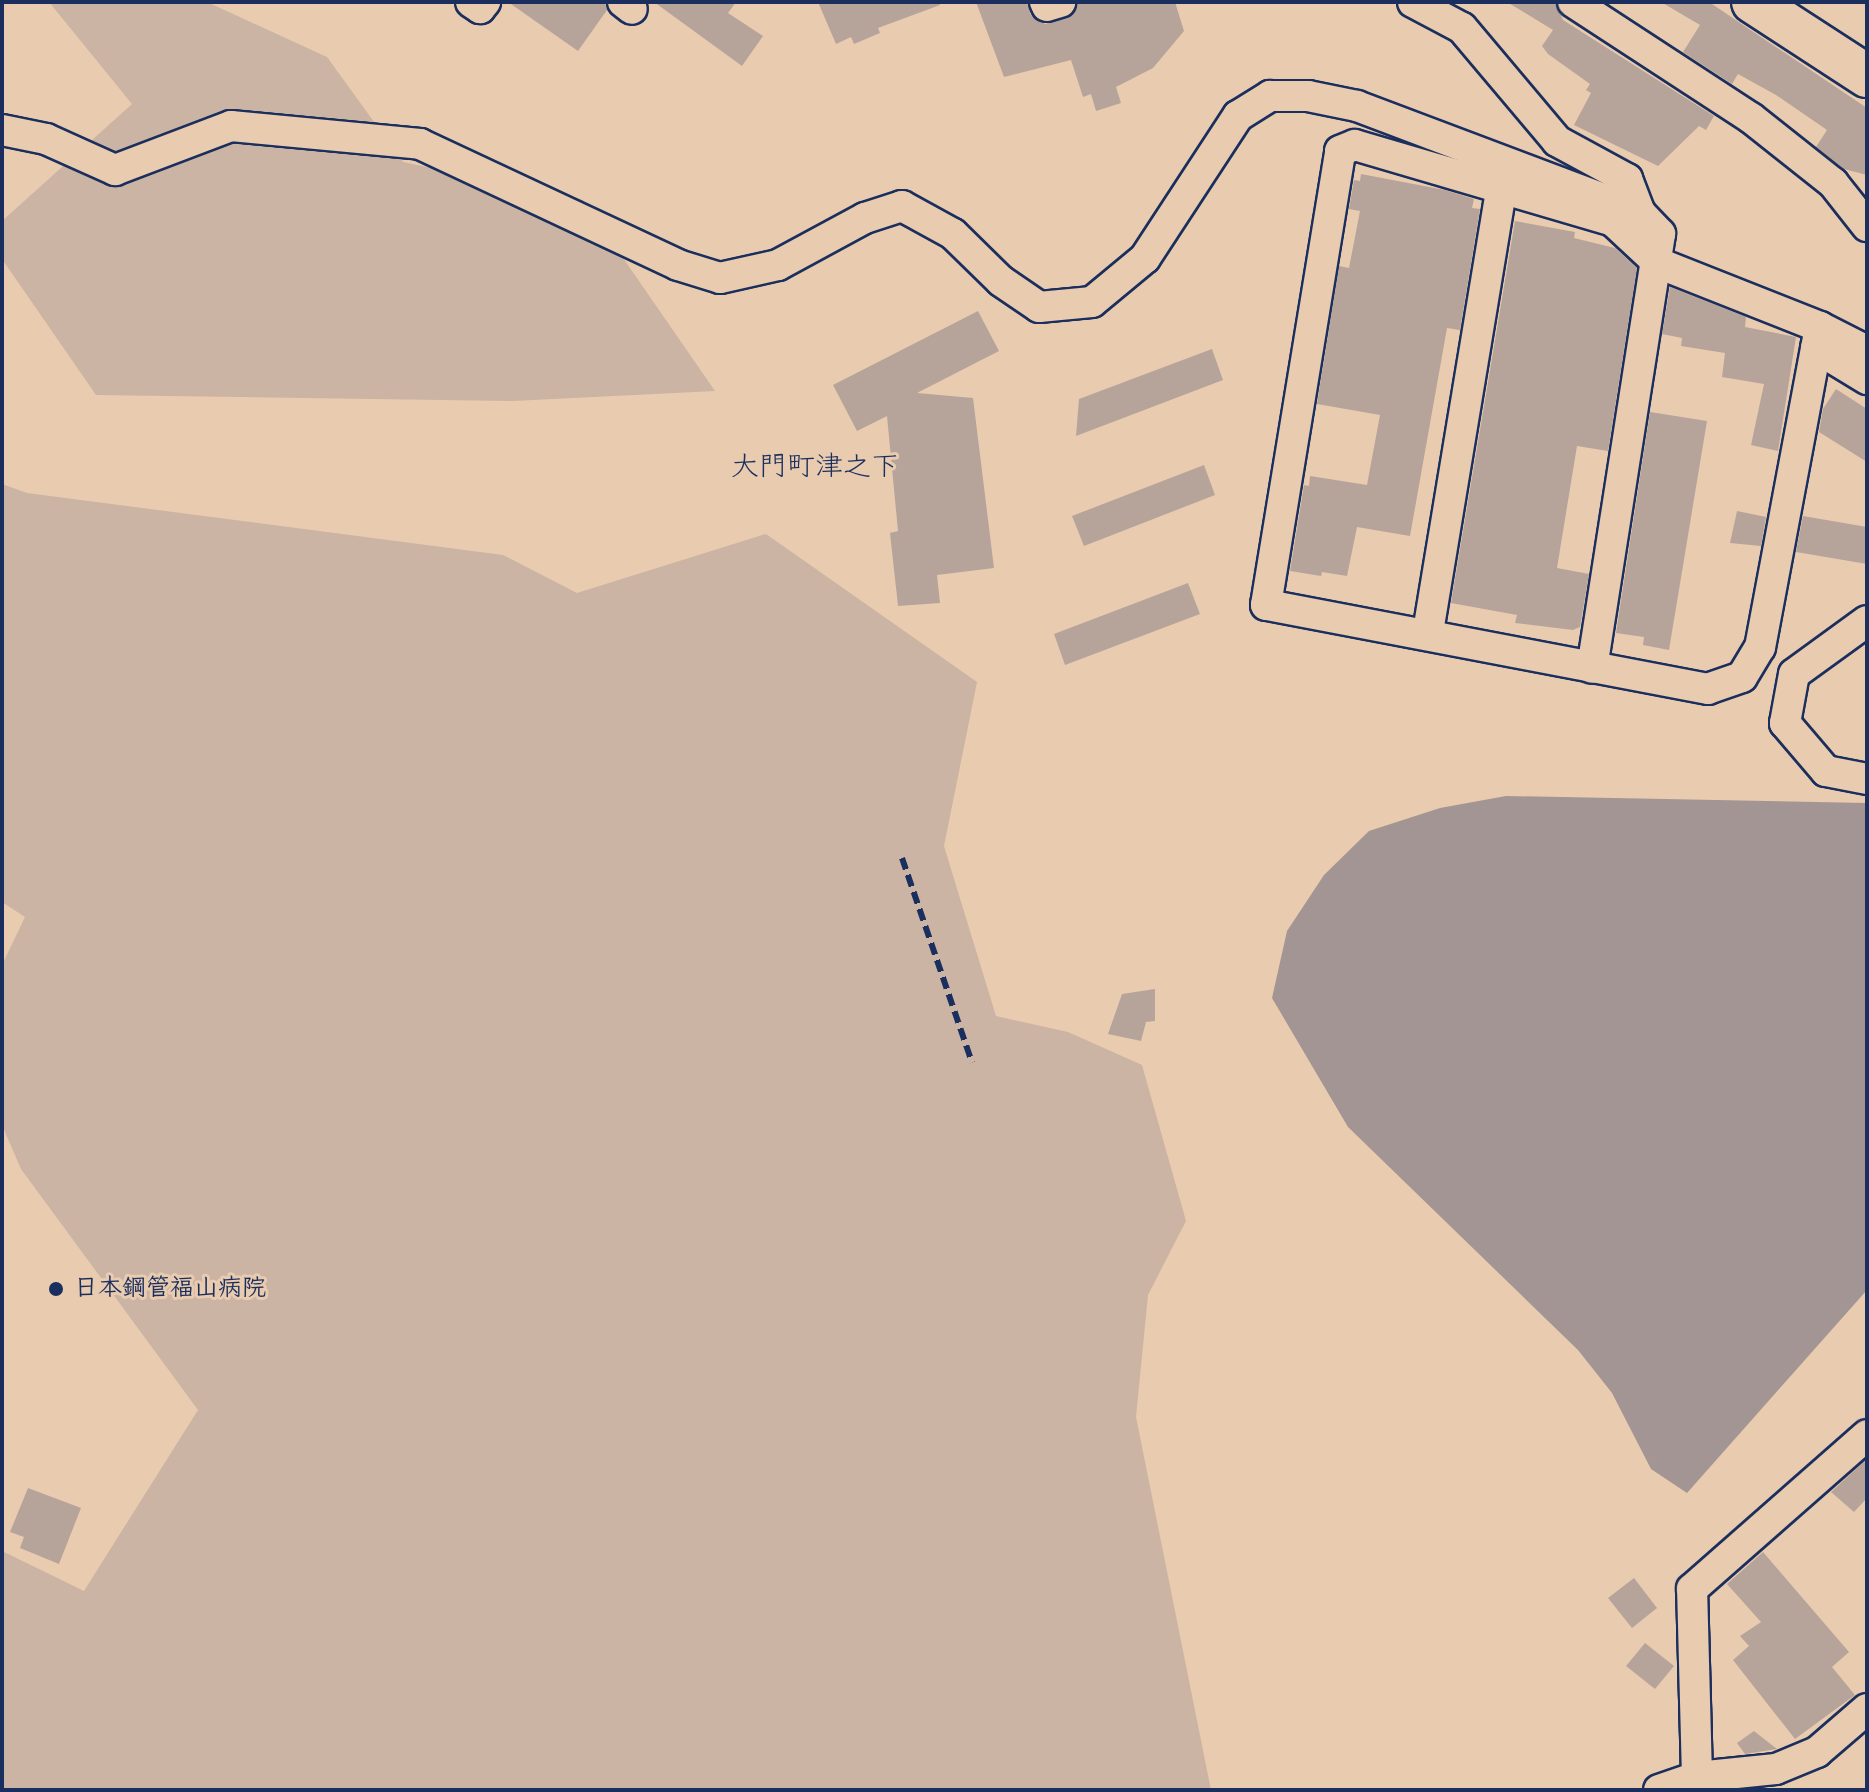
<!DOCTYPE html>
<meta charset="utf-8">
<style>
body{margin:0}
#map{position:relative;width:1869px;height:1792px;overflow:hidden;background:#e9cbaf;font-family:Kalam,"Klee One",sans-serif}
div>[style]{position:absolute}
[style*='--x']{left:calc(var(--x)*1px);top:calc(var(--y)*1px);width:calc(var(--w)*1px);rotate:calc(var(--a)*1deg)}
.green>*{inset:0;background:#cbb4a3}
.water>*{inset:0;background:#a29594}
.building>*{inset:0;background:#b6a49b}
.roads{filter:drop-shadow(2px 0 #1b2f5e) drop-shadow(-2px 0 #1b2f5e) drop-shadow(0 2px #1b2f5e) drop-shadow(0 -2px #1b2f5e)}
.street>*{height:30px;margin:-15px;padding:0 15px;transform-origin:15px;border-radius:15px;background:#e9cbaf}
.secondary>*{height:42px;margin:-21px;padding:0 21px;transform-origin:21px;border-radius:21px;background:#e9cbaf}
.rail>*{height:6px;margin-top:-3px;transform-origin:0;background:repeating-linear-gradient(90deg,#1b2f5e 0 12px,transparent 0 18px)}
.dots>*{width:22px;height:22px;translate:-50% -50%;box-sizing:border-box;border:4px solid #e9cbaf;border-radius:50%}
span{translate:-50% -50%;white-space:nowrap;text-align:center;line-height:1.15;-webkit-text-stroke:6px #e9cbaf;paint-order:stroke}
.poi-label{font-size:24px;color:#1b2f5e;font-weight:700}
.left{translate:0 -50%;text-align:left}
.quarter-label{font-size:28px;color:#1b2f5e}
.frame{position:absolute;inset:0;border:4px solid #1b2f5e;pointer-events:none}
</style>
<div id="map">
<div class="green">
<i style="clip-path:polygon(49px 2px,207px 2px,327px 57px,403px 162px,583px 200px,715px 391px,513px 401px,96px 395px,2px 259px,2px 221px,132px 104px)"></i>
<i style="clip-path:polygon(2px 484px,27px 493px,503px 555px,577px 593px,766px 534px,977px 682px,944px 846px,996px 1016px,1068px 1032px,1142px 1065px,1186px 1221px,1148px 1295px,1136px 1417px,1211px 1790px,2px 1790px,2px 1551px,84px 1591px,198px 1410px,21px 1169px,2px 1125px,2px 965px,25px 917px,2px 902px)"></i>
</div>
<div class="water">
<i style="clip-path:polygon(1506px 796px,1867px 803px,1867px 1290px,1687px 1493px,1651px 1469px,1612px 1393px,1578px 1350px,1348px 1127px,1272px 998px,1287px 931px,1324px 875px,1369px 831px,1440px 808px)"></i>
</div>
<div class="building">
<i style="clip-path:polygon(508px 2px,605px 2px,607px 10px,578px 51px)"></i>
<i style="clip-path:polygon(654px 2px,736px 2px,728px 13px,763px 36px,742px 66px)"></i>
<i style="clip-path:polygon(818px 2px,939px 2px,940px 5px,878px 28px,880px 33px,854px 44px,851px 37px,836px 44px)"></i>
<i style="clip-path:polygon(976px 2px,1027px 2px,1031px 15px,1045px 24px,1073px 15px,1078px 2px,1175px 2px,1184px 31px,1153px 68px,1116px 87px,1121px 103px,1096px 111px,1091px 94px,1083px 97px,1071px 60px,1004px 77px)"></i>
<i style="clip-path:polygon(1507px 2px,1556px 4px,1563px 20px,1714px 116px,1706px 130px,1699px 126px,1658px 166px,1574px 125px,1591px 93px,1586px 90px,1590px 84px,1548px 54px,1542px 46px,1553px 30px)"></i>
<i style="clip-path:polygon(1661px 2px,1709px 2px,1867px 108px,1867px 175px,1844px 169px,1816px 147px,1827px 130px,1776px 95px,1738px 74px,1732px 84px,1683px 52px,1700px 25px)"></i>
<i style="clip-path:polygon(1361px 174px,1445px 190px,1474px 199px,1472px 208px,1480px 209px,1460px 330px,1447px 328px,1410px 536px,1357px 527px,1347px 576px,1322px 572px,1321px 576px,1290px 571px,1304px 485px,1309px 486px,1310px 476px,1367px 485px,1380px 415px,1317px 404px,1339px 266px,1349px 268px,1360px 211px,1349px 209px,1354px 180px,1360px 181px)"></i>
<i style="clip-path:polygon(1515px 221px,1575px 232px,1574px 238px,1615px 248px,1637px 268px,1608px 451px,1577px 446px,1557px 568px,1589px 574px,1580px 627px,1573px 630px,1515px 623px,1517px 615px,1451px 603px)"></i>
<i style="clip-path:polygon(1670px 287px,1746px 317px,1745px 327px,1796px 337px,1778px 451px,1751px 445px,1764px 384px,1722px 377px,1725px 353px,1681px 346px,1682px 338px,1662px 334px)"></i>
<i style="clip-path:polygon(978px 311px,999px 351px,917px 393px,973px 398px,994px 568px,937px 575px,940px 603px,898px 606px,890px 533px,898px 531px,887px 416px,857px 431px,833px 385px)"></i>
<i style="clip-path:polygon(1212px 349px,1223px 380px,1076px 436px,1079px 399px)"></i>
<i style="clip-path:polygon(1836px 389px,1867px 409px,1867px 462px,1819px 432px,1823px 409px)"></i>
<i style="clip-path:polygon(1650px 412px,1707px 421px,1669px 650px,1643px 645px,1644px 637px,1616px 633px)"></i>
<i style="clip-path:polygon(1204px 465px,1215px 495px,1084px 546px,1072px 516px)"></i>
<i style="clip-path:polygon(1737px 511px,1766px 517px,1761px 546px,1730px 543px)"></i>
<i style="clip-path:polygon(1803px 516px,1867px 527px,1867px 564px,1796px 552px)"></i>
<i style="clip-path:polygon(1188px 583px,1200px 614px,1065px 665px,1054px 634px)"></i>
<i style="clip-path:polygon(1155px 989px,1155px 1021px,1146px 1022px,1141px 1041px,1108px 1034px,1122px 994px)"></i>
<i style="clip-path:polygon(1867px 1459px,1867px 1498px,1854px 1512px,1831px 1492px)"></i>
<i style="clip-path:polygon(28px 1488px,81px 1508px,59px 1564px,20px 1548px,24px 1537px,10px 1532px)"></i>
<i style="clip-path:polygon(1763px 1552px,1849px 1652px,1832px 1667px,1855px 1695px,1795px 1739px,1733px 1660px,1749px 1646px,1740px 1636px,1761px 1622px,1727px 1584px)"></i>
<i style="clip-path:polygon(1634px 1578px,1657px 1608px,1632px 1628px,1608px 1598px)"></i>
<i style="clip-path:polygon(1645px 1643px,1674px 1666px,1655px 1689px,1626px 1666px)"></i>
<i style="clip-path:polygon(1754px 1731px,1777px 1749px,1745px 1754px,1737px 1743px)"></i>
</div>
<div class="roads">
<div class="street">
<i style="--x:471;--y:2;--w:11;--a:34"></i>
<i style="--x:480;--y:8;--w:8;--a:-50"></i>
<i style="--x:623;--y:2;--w:11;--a:38"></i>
<i style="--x:1045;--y:2;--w:4;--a:63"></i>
<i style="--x:1047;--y:6;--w:14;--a:-17"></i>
<i style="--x:1413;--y:2;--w:55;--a:28"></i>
<i style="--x:1462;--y:28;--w:148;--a:49.9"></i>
<i style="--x:1557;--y:141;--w:80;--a:28.5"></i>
<i style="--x:1627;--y:179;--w:36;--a:69"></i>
<i style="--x:1640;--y:213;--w:29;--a:46"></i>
<i style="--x:1660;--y:234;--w:439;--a:98.9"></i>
<i style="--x:1573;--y:2;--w:212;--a:33.1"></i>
<i style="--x:1751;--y:118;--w:105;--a:38.4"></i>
<i style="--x:1833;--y:183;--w:55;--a:51.7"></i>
<i style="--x:2;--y:130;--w:45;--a:11.6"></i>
<i style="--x:46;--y:139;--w:76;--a:24.2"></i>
<i style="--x:115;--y:170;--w:124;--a:-20.8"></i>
<i style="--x:231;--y:126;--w:190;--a:5.4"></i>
<i style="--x:420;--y:144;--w:285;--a:25.1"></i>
<i style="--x:678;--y:265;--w:44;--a:17.2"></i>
<i style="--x:720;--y:278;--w:59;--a:-12.6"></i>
<i style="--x:778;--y:265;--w:99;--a:-28.4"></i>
<i style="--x:865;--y:218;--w:39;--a:-18"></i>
<i style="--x:902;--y:206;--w:58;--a:28.8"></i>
<i style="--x:953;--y:234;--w:67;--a:44.4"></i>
<i style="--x:1001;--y:281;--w:46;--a:34.4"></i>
<i style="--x:1039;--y:307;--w:53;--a:-5.4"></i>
<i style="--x:1092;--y:302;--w:69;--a:-39.7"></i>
<i style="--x:1145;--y:258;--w:170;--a:-56.8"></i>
<i style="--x:1238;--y:116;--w:38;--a:-32"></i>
<i style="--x:1270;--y:96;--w:38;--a:0"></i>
<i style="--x:1308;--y:96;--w:50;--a:11.5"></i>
<i style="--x:1357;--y:106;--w:303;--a:20.7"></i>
<i style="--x:1820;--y:327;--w:326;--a:100.6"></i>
<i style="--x:1760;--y:647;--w:35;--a:121"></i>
<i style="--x:1742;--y:677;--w:36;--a:161"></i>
<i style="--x:1708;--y:689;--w:450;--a:-169.2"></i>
<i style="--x:1266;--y:605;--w:460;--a:-80.7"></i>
<i style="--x:1340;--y:151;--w:16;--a:-22"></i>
<i style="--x:1355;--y:145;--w:269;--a:16.4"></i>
<i style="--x:1613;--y:221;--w:62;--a:43"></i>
<i style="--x:1658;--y:263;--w:174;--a:21.6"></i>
<i style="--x:1820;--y:327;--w:53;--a:27.1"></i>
<i style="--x:1816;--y:348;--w:60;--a:31.3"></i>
<i style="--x:1867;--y:621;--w:90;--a:144"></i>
<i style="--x:1794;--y:674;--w:50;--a:100.4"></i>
<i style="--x:1785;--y:723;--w:63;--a:49.5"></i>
<i style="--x:1826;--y:771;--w:42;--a:11"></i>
<i style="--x:1428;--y:632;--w:451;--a:-80.6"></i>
<i style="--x:1697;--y:1777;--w:79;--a:-5.8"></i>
<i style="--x:1776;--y:1769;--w:44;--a:-22.5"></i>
<i style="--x:1817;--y:1752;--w:66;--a:-40.7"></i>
<i style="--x:1659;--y:1790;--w:40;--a:-18.9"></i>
<i style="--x:1697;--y:1777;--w:188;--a:-91.5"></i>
<i style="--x:1692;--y:1589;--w:233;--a:-41.3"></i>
</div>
<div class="secondary">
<i style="--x:1753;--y:2;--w:136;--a:33"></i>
</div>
</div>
<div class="rail">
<i style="--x:902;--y:858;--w:216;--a:71.1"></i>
</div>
<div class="dots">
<i style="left:56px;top:1289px;background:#1b2f5e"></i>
</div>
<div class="poi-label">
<span class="left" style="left:74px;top:1289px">日本鋼管福山病院</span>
</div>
<div class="quarter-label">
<span style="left:815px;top:468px">大門町津之下</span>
</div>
<div class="frame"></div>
</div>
